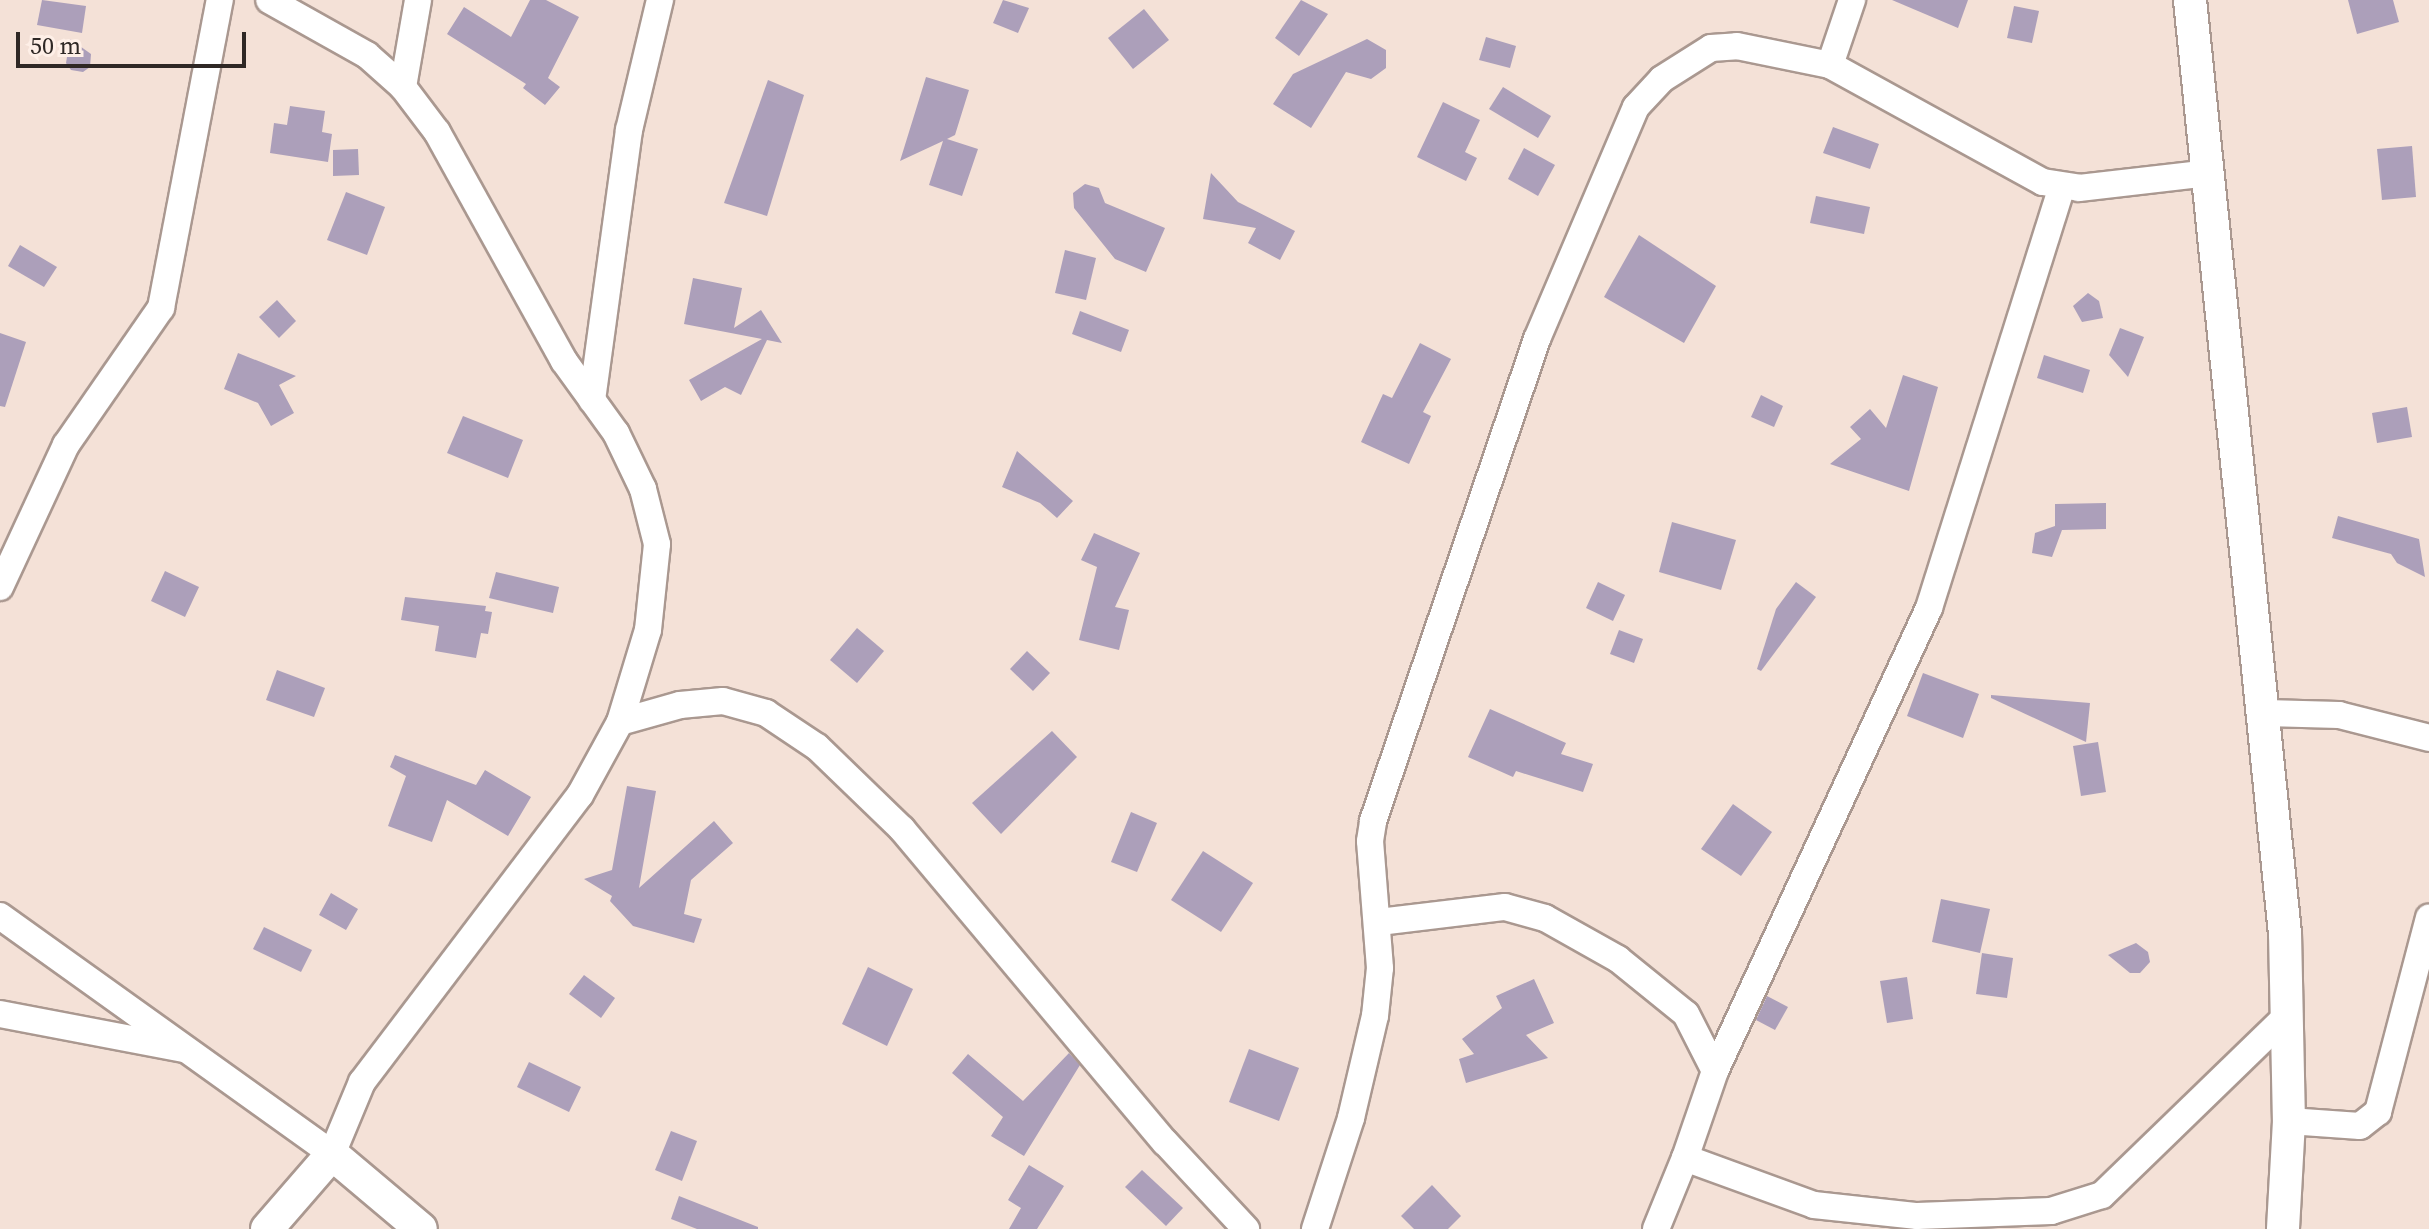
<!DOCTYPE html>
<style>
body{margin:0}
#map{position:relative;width:2429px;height:1229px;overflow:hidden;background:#f4e1d7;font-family:"Source Serif 4",serif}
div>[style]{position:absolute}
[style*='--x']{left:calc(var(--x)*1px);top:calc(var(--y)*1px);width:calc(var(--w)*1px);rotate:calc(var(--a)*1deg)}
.building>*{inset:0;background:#ac9fba}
.roads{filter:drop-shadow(2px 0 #aa9890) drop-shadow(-2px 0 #aa9890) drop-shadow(0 2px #aa9890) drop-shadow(0 -2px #aa9890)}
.minor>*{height:26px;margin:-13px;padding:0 13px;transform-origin:13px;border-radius:13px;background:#fff}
.tertiary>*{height:32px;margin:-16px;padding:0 16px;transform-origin:16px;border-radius:16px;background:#fff}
span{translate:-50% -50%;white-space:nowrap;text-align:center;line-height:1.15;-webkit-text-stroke:8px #feefe7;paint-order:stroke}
.scale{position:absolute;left:16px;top:32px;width:230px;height:36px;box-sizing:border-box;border:4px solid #2f2825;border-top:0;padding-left:10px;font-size:24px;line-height:28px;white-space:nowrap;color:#2f2825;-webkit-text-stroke:6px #feefe7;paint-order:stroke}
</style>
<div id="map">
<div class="building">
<i style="clip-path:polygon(42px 0,86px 6px,82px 33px,37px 25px)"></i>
<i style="clip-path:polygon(530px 0,546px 0,579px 17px,548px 78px,560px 87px,545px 105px,523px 88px,526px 84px,447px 34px,464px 7px,511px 37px)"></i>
<i style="clip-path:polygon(1003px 0,1029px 8px,1018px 33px,993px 23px)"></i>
<i style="clip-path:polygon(1301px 0,1328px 14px,1299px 56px,1275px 38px)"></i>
<i style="clip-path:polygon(1892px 0,1968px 0,1958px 28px)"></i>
<i style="clip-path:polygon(2348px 0,2393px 0,2399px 22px,2357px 34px)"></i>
<i style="clip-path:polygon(2014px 6px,2039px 11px,2032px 43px,2007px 38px)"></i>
<i style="clip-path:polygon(1144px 9px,1169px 40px,1133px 69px,1108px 38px)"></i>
<i style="clip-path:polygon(1486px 37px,1516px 46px,1510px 68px,1479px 60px)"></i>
<i style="clip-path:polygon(70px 39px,91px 54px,90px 67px,83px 72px,71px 70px,66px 63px)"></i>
<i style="clip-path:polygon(1367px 39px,1386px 50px,1386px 68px,1371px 79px,1346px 72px,1311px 128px,1273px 104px,1293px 74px)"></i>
<i style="clip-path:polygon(926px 77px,969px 90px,955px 135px,947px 139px,978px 149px,962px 196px,929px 185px,943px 141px,900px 161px)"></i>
<i style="clip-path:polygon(768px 80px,804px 95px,767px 216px,724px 203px)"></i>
<i style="clip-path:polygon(1503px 87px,1551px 116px,1538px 138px,1489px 109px)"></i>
<i style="clip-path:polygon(1443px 102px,1480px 120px,1465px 152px,1477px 158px,1466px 181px,1417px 157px)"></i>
<i style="clip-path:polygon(290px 106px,325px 111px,322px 132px,332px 134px,328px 162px,270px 153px,274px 123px,287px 125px)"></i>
<i style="clip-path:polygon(1833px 127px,1879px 144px,1870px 169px,1823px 153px)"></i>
<i style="clip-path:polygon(2412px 146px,2416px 197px,2382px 200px,2377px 149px)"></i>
<i style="clip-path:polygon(1524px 148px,1555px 165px,1538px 196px,1508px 179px)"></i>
<i style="clip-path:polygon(358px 149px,359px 175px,333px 176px,333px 150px)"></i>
<i style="clip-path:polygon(1211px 173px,1238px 202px,1295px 231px,1280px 260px,1248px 243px,1256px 228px,1203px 219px)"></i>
<i style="clip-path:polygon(1085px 184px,1099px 188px,1105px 203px,1165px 228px,1146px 272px,1115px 259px,1074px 208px,1073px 193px)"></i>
<i style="clip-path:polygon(346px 192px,385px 207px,367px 255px,327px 240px)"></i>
<i style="clip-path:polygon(1816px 196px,1870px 207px,1864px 234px,1810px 223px)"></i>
<i style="clip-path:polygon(1639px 235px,1716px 286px,1684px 343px,1604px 297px)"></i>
<i style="clip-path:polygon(20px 245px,57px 267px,44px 287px,8px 266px)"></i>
<i style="clip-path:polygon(1065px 250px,1096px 258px,1086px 300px,1055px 293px)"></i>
<i style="clip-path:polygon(693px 278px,742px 288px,734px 328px,761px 310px,782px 343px,767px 340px,741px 395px,725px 387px,701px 401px,689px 380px,762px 339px,684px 324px)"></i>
<i style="clip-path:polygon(2088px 293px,2099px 301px,2103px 318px,2082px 322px,2073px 306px)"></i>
<i style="clip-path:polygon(277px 300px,296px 321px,279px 338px,259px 317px)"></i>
<i style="clip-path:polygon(1080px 311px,1129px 330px,1121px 352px,1072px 334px)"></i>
<i style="clip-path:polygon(2120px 328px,2144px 337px,2128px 377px,2109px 355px)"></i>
<i style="clip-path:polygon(0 333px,26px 342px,5px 407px,0 406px)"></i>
<i style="clip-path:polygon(1420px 343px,1451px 359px,1423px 412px,1431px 416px,1409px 464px,1361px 442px,1383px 394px,1392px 398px)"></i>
<i style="clip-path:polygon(238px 353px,296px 376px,279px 385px,294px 413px,271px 426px,258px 403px,224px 389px)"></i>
<i style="clip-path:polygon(2044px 355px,2090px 370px,2083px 393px,2037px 378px)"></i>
<i style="clip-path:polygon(1903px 375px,1938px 387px,1909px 491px,1830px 464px,1861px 439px,1850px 427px,1870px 409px,1886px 428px)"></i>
<i style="clip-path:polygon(1761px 395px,1783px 406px,1774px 427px,1751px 417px)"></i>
<i style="clip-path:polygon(2407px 407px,2412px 437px,2377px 443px,2372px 413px)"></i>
<i style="clip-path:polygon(463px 416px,523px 440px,508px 478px,447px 453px)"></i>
<i style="clip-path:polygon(1017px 451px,1073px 501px,1057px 518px,1040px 503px,1002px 487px)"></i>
<i style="clip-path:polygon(2106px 503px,2106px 529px,2062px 530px,2052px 557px,2032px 553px,2035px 533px,2055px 526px,2055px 504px)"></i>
<i style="clip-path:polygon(2338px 516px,2419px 539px,2425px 577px,2397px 563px,2391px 554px,2332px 538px)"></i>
<i style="clip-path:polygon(1672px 522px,1736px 540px,1721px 590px,1659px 572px)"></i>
<i style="clip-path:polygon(1094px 533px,1140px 553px,1115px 607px,1129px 610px,1119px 650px,1079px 640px,1097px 567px,1081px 560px)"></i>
<i style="clip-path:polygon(165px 571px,199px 587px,185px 617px,151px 601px)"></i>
<i style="clip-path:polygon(496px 572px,559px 587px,553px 613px,489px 598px)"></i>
<i style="clip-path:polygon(1598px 582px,1625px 595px,1613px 621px,1586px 608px)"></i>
<i style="clip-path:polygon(1796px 582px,1816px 597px,1761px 671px,1757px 669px,1776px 609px)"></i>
<i style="clip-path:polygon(405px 597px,486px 606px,485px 611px,492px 612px,488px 634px,481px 633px,476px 658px,435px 651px,439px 626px,401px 620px)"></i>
<i style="clip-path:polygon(857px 628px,884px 651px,857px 683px,830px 660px)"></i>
<i style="clip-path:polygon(1619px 630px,1643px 639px,1634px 663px,1610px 654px)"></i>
<i style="clip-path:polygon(1027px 651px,1050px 673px,1033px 691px,1010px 669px)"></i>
<i style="clip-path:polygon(277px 670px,325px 688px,314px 717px,266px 700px)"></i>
<i style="clip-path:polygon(1923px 673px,1979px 694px,1963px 738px,1907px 716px)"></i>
<i style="clip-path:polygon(1991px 695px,2090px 703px,2086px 742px,1991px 698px)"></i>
<i style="clip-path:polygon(1490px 709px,1566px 743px,1561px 754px,1593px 764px,1583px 792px,1516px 771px,1513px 777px,1468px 757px)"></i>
<i style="clip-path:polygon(1052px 731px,1077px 757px,1001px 834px,972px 803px)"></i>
<i style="clip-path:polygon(2098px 742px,2106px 792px,2081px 796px,2073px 746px)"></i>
<i style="clip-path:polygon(395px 755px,476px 785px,485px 770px,531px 797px,508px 836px,447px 800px,432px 842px,388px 826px,406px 776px,390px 767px)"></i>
<i style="clip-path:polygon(627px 786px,656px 791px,639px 888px,714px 821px,733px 843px,691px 880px,684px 914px,702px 919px,694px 943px,633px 926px,610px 901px,612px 896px,584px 879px,612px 870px)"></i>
<i style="clip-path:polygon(1733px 804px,1772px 832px,1741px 876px,1701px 849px)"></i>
<i style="clip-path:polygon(1131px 812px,1157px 823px,1137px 872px,1111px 862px)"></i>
<i style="clip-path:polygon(1203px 851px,1253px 883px,1221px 932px,1171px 900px)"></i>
<i style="clip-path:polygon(331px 893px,358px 909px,346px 930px,319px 915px)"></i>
<i style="clip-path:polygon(1941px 899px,1990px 909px,1980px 953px,1932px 942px)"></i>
<i style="clip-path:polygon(264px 927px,312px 950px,301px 972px,253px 949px)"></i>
<i style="clip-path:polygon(2136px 943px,2148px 952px,2150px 962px,2140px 973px,2130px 973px,2108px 955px)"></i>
<i style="clip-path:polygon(1982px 953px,2013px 958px,2007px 998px,1976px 994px)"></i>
<i style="clip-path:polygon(868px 967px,913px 989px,887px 1046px,842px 1024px)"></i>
<i style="clip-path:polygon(584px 975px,615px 998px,601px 1018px,569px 994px)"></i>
<i style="clip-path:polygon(1907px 977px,1913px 1019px,1887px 1023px,1880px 981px)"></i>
<i style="clip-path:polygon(1534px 979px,1554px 1023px,1526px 1035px,1548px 1058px,1466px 1083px,1459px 1059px,1474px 1054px,1462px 1039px,1502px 1008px,1496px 996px)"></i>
<i style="clip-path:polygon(1767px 996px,1788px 1007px,1775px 1030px,1756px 1020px)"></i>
<i style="clip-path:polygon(1249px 1049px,1299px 1068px,1279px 1121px,1229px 1102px)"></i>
<i style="clip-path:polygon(1069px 1053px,1080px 1065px,1024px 1156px,991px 1136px,1003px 1117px,952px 1073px,968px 1054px,1023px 1101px)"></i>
<i style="clip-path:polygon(529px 1062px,581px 1087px,569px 1112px,517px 1087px)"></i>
<i style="clip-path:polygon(671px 1131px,697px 1141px,682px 1181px,655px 1170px)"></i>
<i style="clip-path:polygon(1029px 1165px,1064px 1186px,1037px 1229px,1009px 1229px,1021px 1208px,1008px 1200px)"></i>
<i style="clip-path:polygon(1142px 1170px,1183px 1208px,1166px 1226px,1125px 1187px)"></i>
<i style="clip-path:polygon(1432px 1185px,1461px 1216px,1448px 1229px,1414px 1229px,1401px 1216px)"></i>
<i style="clip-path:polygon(679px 1196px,758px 1227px,758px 1229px,697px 1229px,671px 1219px)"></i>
</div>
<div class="roads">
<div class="minor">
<i style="--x:1830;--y:65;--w:69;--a:-71.3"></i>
<i style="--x:403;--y:87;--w:88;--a:-80.2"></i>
<i style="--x:592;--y:400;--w:273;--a:-82.2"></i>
<i style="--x:629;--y:130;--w:134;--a:-76.6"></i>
<i style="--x:0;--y:587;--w:157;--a:-65.1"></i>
<i style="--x:66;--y:445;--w:167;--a:-55.3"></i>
<i style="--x:161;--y:308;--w:314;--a:-79.2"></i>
<i style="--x:2266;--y:713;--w:73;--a:1.6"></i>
<i style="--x:2339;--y:715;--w:93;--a:14.3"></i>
<i style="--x:620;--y:722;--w:62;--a:-15.8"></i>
<i style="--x:680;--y:705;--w:43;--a:-5.3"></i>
<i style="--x:723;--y:701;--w:45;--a:15.6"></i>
<i style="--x:766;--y:713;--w:61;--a:33.7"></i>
<i style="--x:817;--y:747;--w:118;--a:44"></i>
<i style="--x:902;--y:829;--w:409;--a:50"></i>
<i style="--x:1165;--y:1142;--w:119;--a:47"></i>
<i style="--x:0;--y:916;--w:408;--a:35.6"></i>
<i style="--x:332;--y:1154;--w:78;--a:-67.4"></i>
<i style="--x:362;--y:1082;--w:360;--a:-52.8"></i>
<i style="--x:580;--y:795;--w:83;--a:-61.3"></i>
<i style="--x:620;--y:722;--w:96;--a:-73.1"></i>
<i style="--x:648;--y:630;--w:86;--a:-84"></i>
<i style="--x:657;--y:544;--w:57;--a:-104.3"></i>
<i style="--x:643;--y:489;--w:62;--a:-115.7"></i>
<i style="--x:616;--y:433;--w:89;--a:-125.8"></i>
<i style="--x:564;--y:361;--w:262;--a:-119"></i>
<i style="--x:437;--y:132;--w:56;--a:-127.1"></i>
<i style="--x:403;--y:87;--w:48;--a:-138.4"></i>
<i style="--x:367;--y:55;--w:112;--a:-150.7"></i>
<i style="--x:1379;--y:922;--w:127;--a:-6.8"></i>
<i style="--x:1505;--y:907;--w:41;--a:15.4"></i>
<i style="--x:1545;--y:918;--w:84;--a:29.3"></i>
<i style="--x:1618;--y:959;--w:87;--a:39"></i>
<i style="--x:1686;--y:1014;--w:64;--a:63"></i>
<i style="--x:1715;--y:1071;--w:510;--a:-65.19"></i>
<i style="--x:1929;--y:608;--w:442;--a:-72.5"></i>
<i style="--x:0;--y:1014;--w:187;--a:10.8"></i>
<i style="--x:1715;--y:1071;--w:92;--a:109"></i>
<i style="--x:1685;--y:1158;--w:137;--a:20"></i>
<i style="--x:1814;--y:1205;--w:104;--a:6.1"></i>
<i style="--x:1917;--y:1216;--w:134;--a:-2.1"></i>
<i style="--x:2051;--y:1211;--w:53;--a:-17.4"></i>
<i style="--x:2102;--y:1195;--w:260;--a:-44.1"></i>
<i style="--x:2289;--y:1121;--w:71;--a:4"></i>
<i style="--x:2360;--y:1126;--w:23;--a:-38"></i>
<i style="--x:2378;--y:1112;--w:201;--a:-75.3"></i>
<i style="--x:1315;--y:1229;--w:117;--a:-72"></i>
<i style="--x:1351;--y:1118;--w:105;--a:-76.8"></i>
<i style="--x:1375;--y:1016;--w:48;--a:-84.1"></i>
<i style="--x:1380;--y:968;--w:127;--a:-94.5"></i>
<i style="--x:1370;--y:841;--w:20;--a:-81"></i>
<i style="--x:1373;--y:821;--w:509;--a:-71.21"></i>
<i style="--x:1537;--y:339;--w:252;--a:-66.9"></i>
<i style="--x:1636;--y:107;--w:38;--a:-47"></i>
<i style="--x:1662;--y:79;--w:58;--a:-32.3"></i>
<i style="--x:1711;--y:48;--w:26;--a:-4"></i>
<i style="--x:1737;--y:46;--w:95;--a:11.5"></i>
<i style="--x:1830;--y:65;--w:243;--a:28.8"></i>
<i style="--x:2043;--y:182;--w:36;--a:9"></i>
<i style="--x:2079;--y:188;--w:130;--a:-6.6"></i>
<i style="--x:1656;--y:1229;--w:77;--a:-67.8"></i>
</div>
<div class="tertiary">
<i style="--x:2190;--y:0;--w:938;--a:84.19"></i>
<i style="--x:2285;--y:933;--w:188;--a:88.8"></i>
<i style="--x:2289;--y:1121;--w:108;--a:93.2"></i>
<i style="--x:267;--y:1229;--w:99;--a:-49.1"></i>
<i style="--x:332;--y:1154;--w:116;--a:40.1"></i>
</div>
</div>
<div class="scale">50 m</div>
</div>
